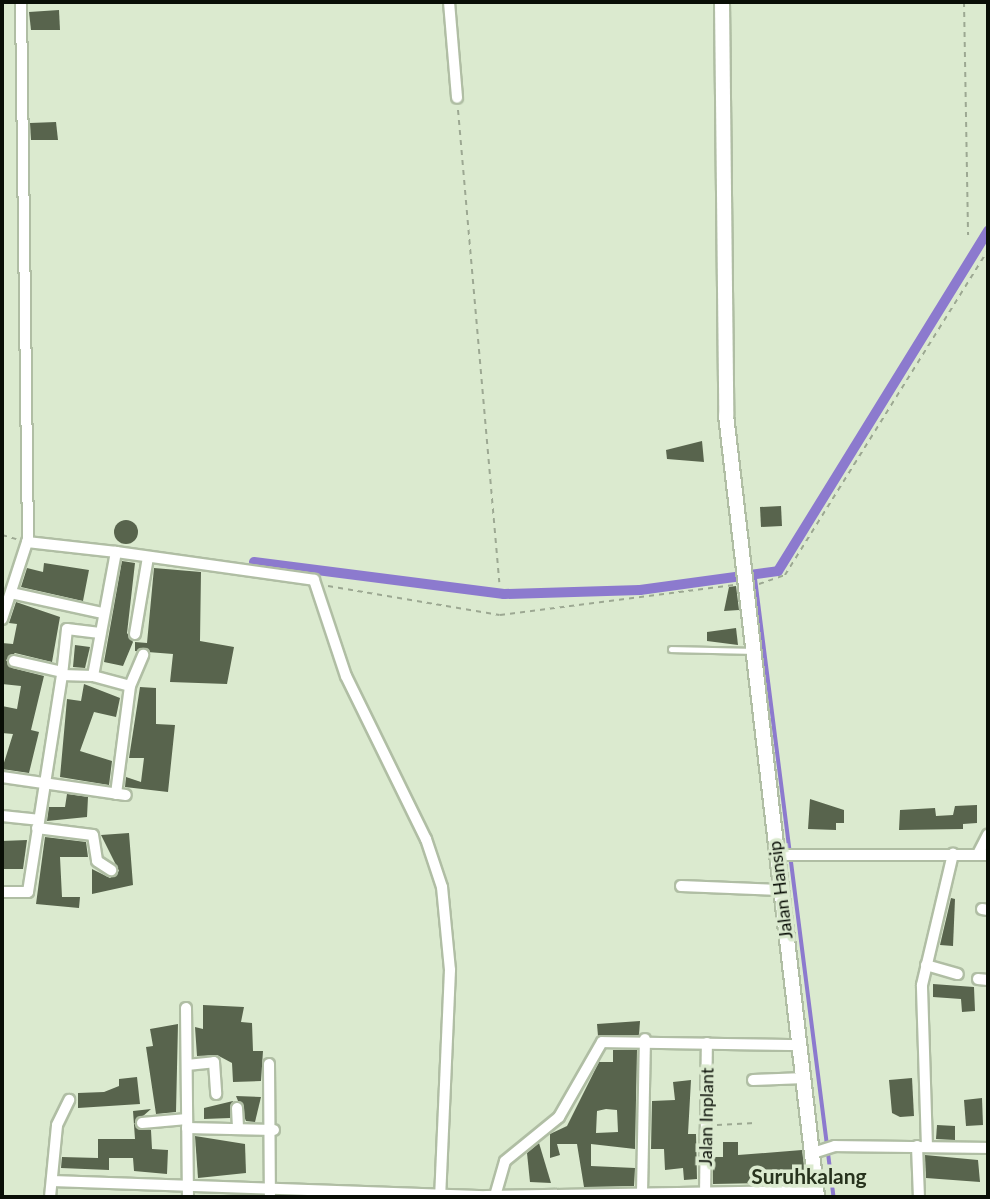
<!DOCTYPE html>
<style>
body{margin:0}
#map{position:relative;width:990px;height:1199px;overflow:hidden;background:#dbeacf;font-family:Lato,sans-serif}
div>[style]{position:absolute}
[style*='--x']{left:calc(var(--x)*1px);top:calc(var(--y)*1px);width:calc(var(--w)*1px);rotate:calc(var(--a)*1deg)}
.stream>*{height:3.5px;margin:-1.75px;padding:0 1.75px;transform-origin:1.75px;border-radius:1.75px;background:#8c7ace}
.canal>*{height:10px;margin:-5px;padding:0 5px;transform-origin:5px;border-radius:5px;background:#8c7ace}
.building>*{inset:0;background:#58644d}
.round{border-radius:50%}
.path>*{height:2px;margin-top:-1px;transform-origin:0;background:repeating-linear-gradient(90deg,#9ca892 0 5px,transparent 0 10px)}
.roads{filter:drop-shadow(2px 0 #b0bea4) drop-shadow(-2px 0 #b0bea4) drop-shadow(0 2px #b0bea4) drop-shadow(0 -2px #b0bea4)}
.service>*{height:5px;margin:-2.5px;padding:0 2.5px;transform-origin:2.5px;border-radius:2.5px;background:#fff}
.minor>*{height:10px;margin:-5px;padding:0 5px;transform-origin:5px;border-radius:5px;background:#fff}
.tertiary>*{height:14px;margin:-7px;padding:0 7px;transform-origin:7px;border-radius:7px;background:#fff}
span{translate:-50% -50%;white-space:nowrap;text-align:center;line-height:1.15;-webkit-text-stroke:7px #dbeacf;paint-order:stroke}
.street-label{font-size:18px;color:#090e06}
.quarter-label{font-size:21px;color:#27321d;font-weight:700}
.frame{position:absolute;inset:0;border:4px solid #090e06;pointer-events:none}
</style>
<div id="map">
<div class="stream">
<i style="--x:755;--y:575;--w:627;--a:82.76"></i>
</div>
<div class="canal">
<i style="--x:254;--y:562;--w:252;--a:7.3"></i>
<i style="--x:504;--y:594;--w:136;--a:-1.7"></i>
<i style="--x:640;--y:590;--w:139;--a:-7.8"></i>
<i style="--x:778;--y:571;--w:400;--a:-58.3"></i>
</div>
<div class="building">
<i style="clip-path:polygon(59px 10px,60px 30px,31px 30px,29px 12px)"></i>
<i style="clip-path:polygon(56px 122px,58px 140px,31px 140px,30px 123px)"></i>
<i style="clip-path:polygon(702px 441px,704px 462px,667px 459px,666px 450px)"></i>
<i style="clip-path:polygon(781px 506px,782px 526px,761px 527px,760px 507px)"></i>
<i class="round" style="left:114px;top:520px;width:24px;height:24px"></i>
<i style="clip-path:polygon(122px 561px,135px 563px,127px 633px,133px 642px,123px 666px,104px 662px)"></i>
<i style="clip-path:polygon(44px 563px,89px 570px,83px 601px,21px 587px,27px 568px,43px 572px)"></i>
<i style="clip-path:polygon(154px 568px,201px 572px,200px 641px,234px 647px,227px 684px,170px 682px,173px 654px,135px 651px,135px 642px,147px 643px)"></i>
<i style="clip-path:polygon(736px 586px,739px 610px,724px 611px,729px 587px)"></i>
<i style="clip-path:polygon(16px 602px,60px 617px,52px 662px,15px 653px,6px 660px,12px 668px,44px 676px,31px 730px,39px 732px,29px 773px,2px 769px,13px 734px,2px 733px,2px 706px,17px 709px,21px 686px,2px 684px,2px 643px,13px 644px,17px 624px,9px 623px)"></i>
<i style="clip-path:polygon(736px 628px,738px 645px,707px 641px,707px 632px)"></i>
<i style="clip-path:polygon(75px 645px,90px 647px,85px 668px,73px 667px)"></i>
<i style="clip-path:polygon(84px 684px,120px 698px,116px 717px,94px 712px,80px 751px,112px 761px,109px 785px,60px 777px,67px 699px,81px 701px)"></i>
<i style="clip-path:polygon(140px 687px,156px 688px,156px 724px,175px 725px,168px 792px,125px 787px,126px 777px,141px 782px,144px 758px,129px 758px)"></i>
<i style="clip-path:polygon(67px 794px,88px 797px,87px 817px,47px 821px,49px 807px,65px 807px)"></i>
<i style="clip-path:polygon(810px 799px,844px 810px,844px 823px,836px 823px,836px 830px,808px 829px)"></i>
<i style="clip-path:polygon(977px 805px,977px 823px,963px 824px,963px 829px,899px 830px,900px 810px,935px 808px,936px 816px,953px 815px,955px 806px)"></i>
<i style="clip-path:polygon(129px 833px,133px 885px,92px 894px,92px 869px,110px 878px,119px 871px,101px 835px)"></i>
<i style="clip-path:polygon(45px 837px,86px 842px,88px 857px,60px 857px,62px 897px,80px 897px,79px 908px,36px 904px)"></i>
<i style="clip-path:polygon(27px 840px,23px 869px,2px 869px,2px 841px)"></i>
<i style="clip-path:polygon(951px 898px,955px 899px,953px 946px,940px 945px)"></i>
<i style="clip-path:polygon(933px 984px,974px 987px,975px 1011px,962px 1012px,961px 999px,933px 997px)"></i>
<i style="clip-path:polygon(203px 1005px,244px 1007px,241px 1022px,252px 1023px,253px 1051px,263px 1051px,261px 1081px,233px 1082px,232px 1063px,217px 1055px,197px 1056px,195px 1027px,203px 1029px)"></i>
<i style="clip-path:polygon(640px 1021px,639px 1035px,598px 1036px,597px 1024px)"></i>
<i style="clip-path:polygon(178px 1024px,176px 1112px,156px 1114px,146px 1047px,153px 1046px,150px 1029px)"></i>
<i style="clip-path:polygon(evenodd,613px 1050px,637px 1050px,635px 1149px,591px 1144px,591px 1166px,635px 1168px,634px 1186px,584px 1187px,577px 1144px,557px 1144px,560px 1155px,550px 1158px,550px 1134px,567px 1126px,599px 1062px,613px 1062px,613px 1050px,606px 1109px,617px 1110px,618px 1132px,596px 1133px,597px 1111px,606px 1109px)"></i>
<i style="clip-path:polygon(137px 1077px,140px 1104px,78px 1108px,78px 1093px,104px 1092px,119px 1086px,119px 1079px)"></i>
<i style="clip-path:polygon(912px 1078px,914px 1116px,900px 1117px,892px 1113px,889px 1080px)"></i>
<i style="clip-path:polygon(691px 1080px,688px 1134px,696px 1134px,697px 1179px,684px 1180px,683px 1168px,665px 1170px,664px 1149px,651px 1149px,652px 1101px,675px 1100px,673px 1082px)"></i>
<i style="clip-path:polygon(236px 1096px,261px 1097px,255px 1122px,246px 1121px)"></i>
<i style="clip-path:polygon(982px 1098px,983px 1125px,966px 1126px,964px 1100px)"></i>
<i style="clip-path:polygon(233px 1101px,230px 1118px,204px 1119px,204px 1108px)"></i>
<i style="clip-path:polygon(151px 1109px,134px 1124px,151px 1130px,152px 1149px,168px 1150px,167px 1174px,134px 1171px,133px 1158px,109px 1158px,109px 1170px,61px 1168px,62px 1157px,98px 1158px,98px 1139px,135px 1139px,133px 1111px)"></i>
<i style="clip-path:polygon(937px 1125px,955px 1126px,955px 1140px,936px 1139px)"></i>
<i style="clip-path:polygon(195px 1136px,245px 1144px,246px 1173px,198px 1178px)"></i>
<i style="clip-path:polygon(723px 1142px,738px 1142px,738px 1155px,802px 1150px,806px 1182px,713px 1184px,713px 1157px,723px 1157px)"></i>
<i style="clip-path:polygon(539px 1143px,551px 1183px,530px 1182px,527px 1153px)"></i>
<i style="clip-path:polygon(925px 1155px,978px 1160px,980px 1182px,926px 1178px)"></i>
</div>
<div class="path">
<i style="--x:964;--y:2;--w:233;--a:89"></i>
<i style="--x:458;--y:110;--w:474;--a:85"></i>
<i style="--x:2;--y:535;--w:15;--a:16"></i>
<i style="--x:759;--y:584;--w:28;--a:-19"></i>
<i style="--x:785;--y:575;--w:383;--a:-58"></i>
<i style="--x:328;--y:586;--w:174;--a:9.6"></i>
<i style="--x:500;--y:615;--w:236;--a:-7.3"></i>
<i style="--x:717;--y:1125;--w:38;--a:-3"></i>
</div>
<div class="roads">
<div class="service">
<i style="--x:671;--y:649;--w:82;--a:1.4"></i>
</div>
<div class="minor">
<i style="--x:449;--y:2;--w:96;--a:85.2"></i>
<i style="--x:27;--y:542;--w:90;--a:6.4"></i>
<i style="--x:11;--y:593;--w:94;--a:12.3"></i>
<i style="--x:2;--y:619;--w:84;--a:-72"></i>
<i style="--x:28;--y:539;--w:537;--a:-90.75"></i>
<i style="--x:135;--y:634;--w:78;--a:-80.4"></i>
<i style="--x:14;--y:661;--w:49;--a:12.9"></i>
<i style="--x:62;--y:675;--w:46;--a:-83.8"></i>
<i style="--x:67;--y:629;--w:33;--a:7"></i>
<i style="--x:93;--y:676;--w:38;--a:15"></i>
<i style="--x:130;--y:686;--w:34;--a:-67"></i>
<i style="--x:2;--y:777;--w:125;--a:8.3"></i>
<i style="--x:116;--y:794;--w:109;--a:-82.6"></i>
<i style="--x:2;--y:816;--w:36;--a:6"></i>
<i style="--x:37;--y:828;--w:56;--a:7.1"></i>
<i style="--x:93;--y:835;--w:26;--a:81"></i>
<i style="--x:97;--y:861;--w:17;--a:33"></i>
<i style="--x:978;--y:854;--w:22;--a:-63"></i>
<i style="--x:776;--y:855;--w:212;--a:0"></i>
<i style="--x:681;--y:886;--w:99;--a:2.3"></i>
<i style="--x:2;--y:892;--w:26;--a:0"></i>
<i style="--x:28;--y:892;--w:220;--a:-81.1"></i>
<i style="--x:62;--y:675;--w:31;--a:2"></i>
<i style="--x:93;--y:676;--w:126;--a:-79.5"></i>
<i style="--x:116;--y:552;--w:200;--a:8"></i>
<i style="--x:314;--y:580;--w:101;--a:71.6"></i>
<i style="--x:346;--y:676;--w:182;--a:63.9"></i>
<i style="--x:426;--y:839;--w:51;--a:71.6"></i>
<i style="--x:442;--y:887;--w:83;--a:84.5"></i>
<i style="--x:450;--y:970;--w:227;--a:92.5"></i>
<i style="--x:982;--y:909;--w:6;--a:9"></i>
<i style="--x:926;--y:965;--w:33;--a:16"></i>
<i style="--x:978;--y:979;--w:10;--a:6"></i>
<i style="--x:186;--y:1008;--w:189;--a:89.4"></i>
<i style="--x:269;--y:1064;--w:133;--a:89.6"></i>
<i style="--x:187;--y:1065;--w:27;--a:-6"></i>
<i style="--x:214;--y:1062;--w:32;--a:86"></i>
<i style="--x:753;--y:1080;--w:52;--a:-2.2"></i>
<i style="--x:237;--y:1108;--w:20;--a:87"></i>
<i style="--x:142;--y:1123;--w:45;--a:-5.1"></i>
<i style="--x:187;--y:1128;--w:87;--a:1.3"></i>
<i style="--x:917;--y:1146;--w:51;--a:87.8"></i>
<i style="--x:927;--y:1147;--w:162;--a:-91.8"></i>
<i style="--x:922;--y:985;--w:135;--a:-76.7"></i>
<i style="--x:813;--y:1153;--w:23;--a:-18"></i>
<i style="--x:835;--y:1146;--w:153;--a:0.7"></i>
<i style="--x:52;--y:1181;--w:434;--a:2"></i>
<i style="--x:486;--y:1196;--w:330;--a:-0.9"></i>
<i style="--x:642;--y:1193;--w:154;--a:-88.9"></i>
<i style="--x:495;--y:1196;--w:36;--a:-74"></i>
<i style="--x:505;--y:1161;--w:70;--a:-39.2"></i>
<i style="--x:559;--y:1117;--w:86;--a:-60.2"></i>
<i style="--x:602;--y:1042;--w:198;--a:0.9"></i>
<i style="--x:50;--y:1197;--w:72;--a:-84.4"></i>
<i style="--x:57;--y:1125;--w:28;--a:-64"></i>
<i style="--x:705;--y:1197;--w:154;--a:-89.3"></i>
</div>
<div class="tertiary">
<i style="--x:722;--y:2;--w:413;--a:89.4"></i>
<i style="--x:726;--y:415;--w:787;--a:83.36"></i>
</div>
</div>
<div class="street-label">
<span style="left:780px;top:890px;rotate:-97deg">Jalan Hansip</span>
<span style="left:706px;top:1117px;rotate:-89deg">Jalan Inplant</span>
</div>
<div class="quarter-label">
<span style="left:809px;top:1176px">Suruhkalang</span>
</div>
<div class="frame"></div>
</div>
